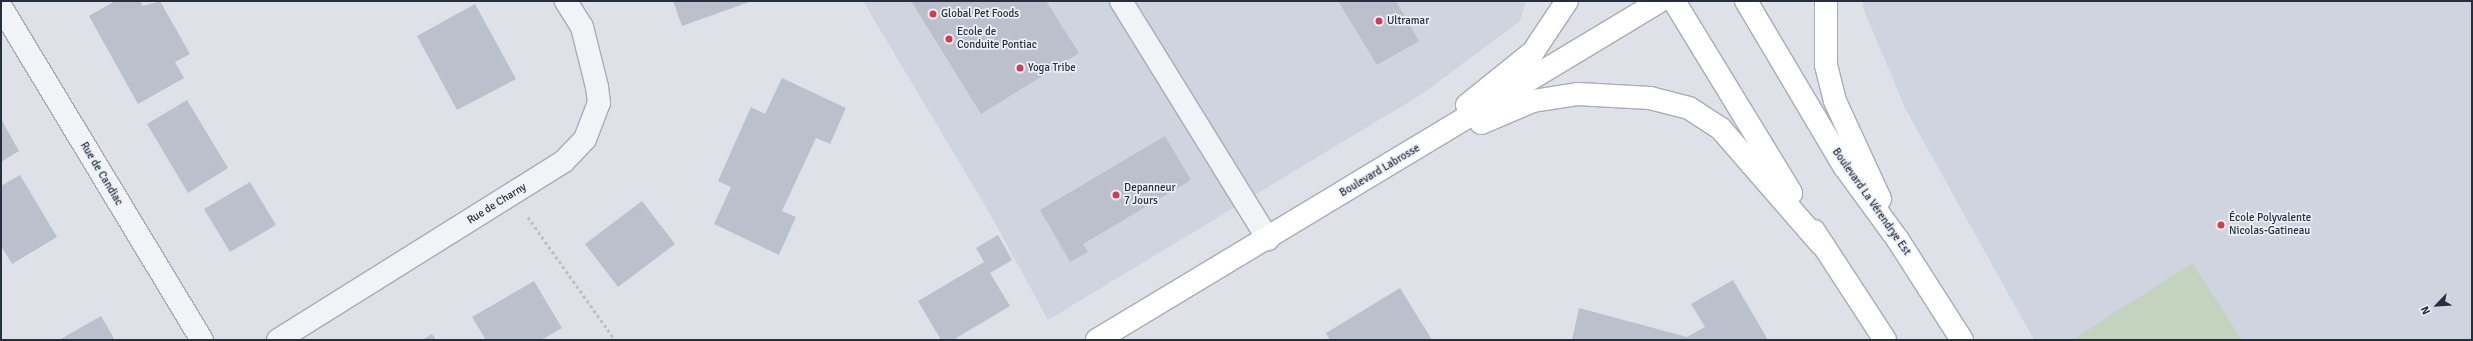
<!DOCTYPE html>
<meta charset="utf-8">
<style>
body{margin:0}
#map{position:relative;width:2473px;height:341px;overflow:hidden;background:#dee2e8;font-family:Signika,sans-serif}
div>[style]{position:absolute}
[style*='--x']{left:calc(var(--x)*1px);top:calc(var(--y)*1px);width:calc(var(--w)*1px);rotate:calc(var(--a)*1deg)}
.built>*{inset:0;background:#d0d4de}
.green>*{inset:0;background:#c3d3be}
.building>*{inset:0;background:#bbc0cc}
.path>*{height:2.5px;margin-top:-1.25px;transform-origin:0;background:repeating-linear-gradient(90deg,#bcc0c7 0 3px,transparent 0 6px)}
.roads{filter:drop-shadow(1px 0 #a7acb6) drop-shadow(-1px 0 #a7acb6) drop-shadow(0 1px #a7acb6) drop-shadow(0 -1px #a7acb6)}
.minor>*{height:22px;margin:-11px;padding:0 11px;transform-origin:11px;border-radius:11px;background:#f1f3f7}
.major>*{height:22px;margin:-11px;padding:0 11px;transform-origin:11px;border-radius:11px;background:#fff}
.dots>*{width:11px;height:11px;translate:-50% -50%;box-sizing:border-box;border:2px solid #edf1f6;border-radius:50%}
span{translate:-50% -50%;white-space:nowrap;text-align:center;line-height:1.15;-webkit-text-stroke:3.5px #edf1f6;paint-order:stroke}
.poi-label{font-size:11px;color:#262f40}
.left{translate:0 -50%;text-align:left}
.street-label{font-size:11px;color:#262f40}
.frame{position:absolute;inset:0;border:2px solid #262f40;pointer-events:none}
.north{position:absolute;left:2417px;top:285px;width:40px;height:40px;-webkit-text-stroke:3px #edf1f6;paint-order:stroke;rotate:245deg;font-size:11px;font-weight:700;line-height:16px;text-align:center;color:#262f40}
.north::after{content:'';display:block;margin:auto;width:14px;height:18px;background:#262f40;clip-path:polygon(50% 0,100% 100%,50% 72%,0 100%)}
</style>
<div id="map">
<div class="built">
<i style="clip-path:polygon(863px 1px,1526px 1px,1520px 21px,1422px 94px,1048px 320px,990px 214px)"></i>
<i style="clip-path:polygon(1863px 1px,2472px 1px,2472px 340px,2034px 340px,1906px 110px,1863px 8px)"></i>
</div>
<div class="green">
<i style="clip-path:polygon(2192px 263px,2242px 340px,2072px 340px)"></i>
</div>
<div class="building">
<i style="clip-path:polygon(115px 1px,140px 1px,143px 6px,160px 1px,190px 54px,175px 62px,184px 78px,138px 104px,89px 16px)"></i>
<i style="clip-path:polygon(673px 1px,752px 1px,682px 26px)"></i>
<i style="clip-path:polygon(911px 1px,1046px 1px,1079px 53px,981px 114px)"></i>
<i style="clip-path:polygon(1338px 1px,1396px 1px,1419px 41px,1377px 65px)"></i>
<i style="clip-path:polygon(475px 4px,516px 79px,457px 110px,417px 36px)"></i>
<i style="clip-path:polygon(782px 78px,846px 108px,830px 144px,816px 138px,782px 211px,796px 217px,779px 255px,714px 224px,731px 187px,718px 181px,734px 145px,751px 107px,765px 114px)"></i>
<i style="clip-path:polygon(187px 100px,228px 168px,188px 193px,147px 124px)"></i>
<i style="clip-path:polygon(1px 119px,19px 151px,1px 162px)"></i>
<i style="clip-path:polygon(1165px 136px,1191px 180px,1083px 244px,1088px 252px,1070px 262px,1040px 210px)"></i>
<i style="clip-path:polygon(20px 175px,57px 237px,12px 264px,1px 246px,1px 186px)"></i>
<i style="clip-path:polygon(250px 182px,276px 225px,230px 252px,204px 209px)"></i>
<i style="clip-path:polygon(642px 201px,675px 244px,618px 287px,585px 244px)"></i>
<i style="clip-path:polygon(998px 235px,1012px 260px,990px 273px,1010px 306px,953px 340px,941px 340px,918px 301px,984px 262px,976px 248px)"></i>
<i style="clip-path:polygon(1733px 280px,1768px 340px,1572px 340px,1579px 308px,1687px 337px,1705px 327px,1691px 304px)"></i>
<i style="clip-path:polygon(534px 281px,562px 328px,541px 340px,486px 340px,472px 317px)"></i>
<i style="clip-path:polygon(1400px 288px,1432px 340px,1330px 340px,1326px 333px)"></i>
<i style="clip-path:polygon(101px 316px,115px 340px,59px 340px)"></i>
<i style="clip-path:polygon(432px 334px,436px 340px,422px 340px)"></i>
</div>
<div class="path">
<i style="--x:528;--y:217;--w:151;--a:54.7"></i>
</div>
<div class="roads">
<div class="minor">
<i style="--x:1121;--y:1;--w:280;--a:58.3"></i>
<i style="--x:1;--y:7;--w:389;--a:58.9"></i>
<i style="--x:278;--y:340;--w:337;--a:-32"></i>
<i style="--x:564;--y:161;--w:30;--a:-46"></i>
<i style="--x:585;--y:139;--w:39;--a:-69"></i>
<i style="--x:599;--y:103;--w:16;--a:-97"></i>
<i style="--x:597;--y:87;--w:62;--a:-104"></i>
<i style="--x:582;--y:27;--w:31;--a:-122"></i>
</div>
<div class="major">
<i style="--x:1674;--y:1;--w:225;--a:58.6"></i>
<i style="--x:1746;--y:1;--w:192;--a:59.3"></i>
<i style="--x:1844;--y:166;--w:92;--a:53.9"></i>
<i style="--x:1898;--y:240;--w:119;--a:57.4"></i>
<i style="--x:1826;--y:1;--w:64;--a:90"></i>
<i style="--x:1826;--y:65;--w:37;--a:76"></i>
<i style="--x:1835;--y:101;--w:108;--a:65.3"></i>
<i style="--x:1467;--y:105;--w:85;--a:-38.8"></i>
<i style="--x:1533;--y:52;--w:61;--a:-56.3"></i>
<i style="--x:1481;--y:123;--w:56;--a:-22.9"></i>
<i style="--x:1533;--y:101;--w:46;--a:-8.8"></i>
<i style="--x:1578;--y:94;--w:72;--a:3.2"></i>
<i style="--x:1650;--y:98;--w:40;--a:14.4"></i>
<i style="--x:1689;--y:108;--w:38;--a:33"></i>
<i style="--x:1721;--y:129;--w:152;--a:49"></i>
<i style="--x:1814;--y:231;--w:130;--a:56.9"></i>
<i style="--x:1097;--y:340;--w:657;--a:-31.05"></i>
</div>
</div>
<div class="dots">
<i style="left:933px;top:14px;background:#d63a4b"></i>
<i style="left:1379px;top:21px;background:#d63a4b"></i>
<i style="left:949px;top:39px;background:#d63a4b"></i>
<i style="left:1020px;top:68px;background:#d63a4b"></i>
<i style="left:1116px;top:195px;background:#d63a4b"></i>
<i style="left:2221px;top:225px;background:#d63a4b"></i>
</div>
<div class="poi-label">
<span class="left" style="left:941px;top:14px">Global Pet Foods</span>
<span class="left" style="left:1387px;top:21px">Ultramar</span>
<span class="left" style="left:957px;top:39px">Ecole de<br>Conduite Pontiac</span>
<span class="left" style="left:1028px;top:68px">Yoga Tribe</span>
<span class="left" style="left:1124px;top:195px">Depanneur<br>7 Jours</span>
<span class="left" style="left:2229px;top:225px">École Polyvalente<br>Nicolas-Gatineau</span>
</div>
<div class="street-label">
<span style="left:1380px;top:171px;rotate:-31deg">Boulevard Labrosse</span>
<span style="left:101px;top:174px;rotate:59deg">Rue de Candiac</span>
<span style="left:1871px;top:202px;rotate:55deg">Boulevard La Vérendrye Est</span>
<span style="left:497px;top:204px;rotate:-32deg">Rue de Charny</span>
</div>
<div class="frame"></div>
<div class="north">N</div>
</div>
